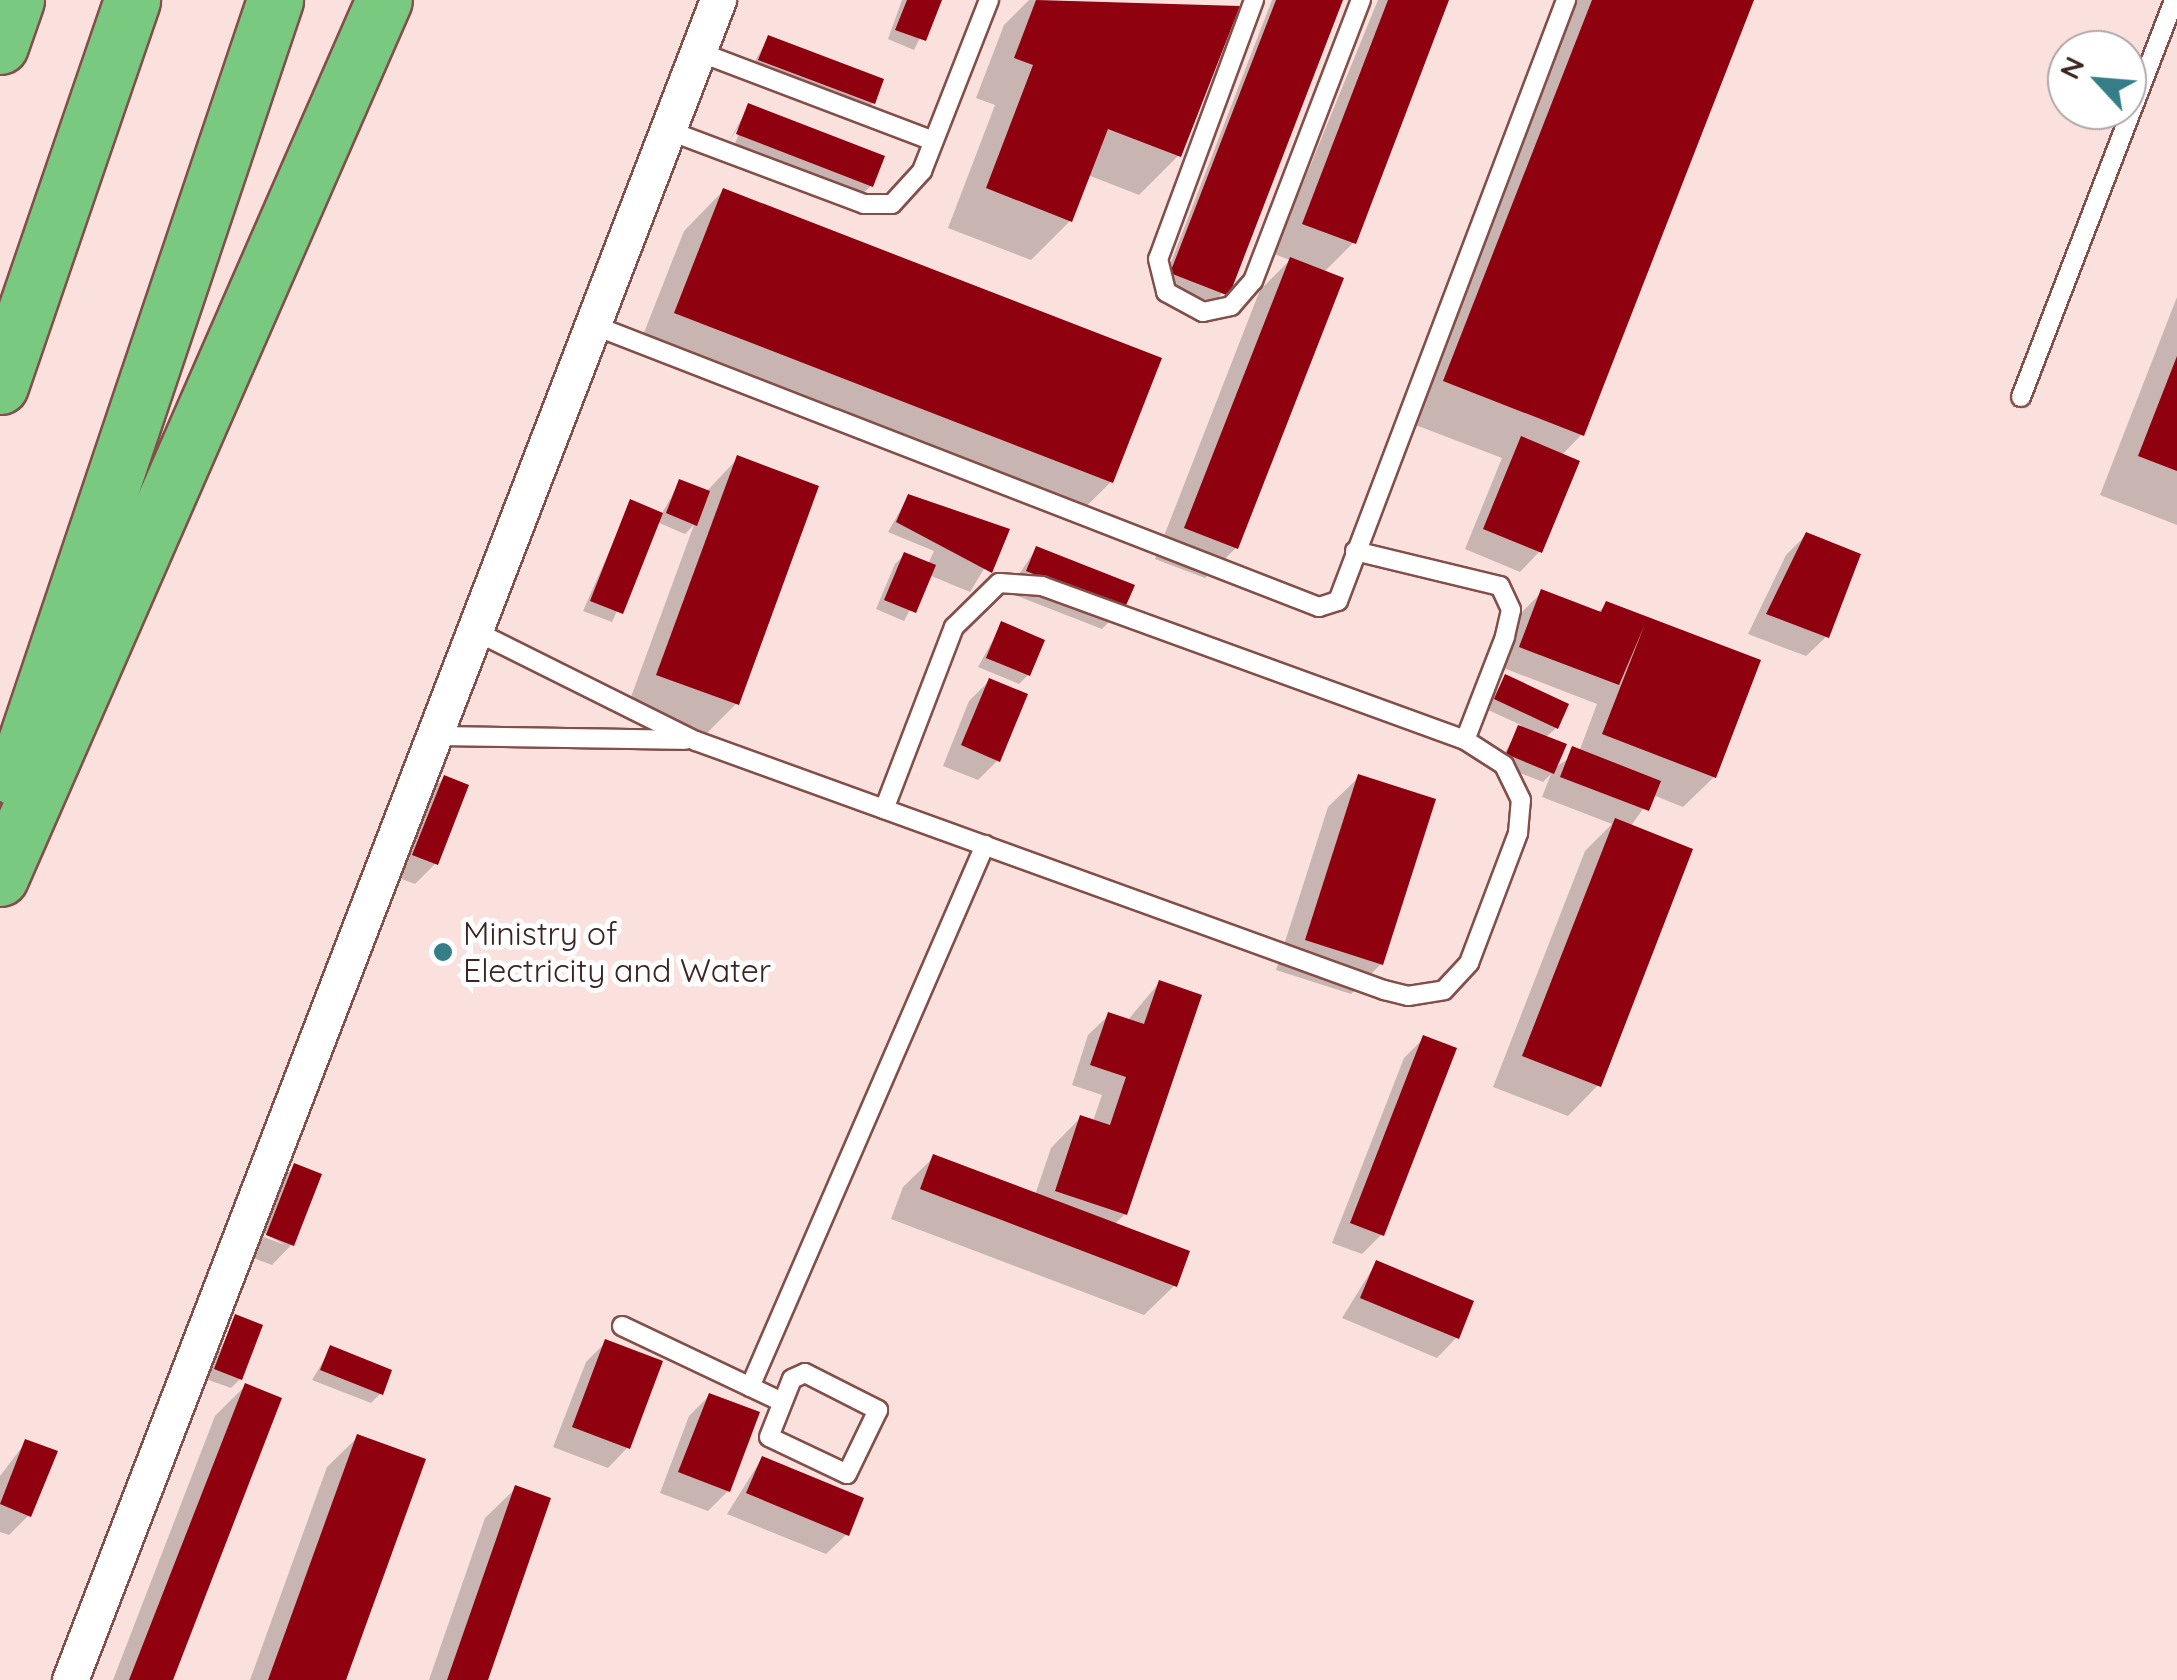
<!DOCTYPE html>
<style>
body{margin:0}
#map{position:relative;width:2177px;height:1680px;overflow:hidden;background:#fbe1de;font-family:Quicksand,sans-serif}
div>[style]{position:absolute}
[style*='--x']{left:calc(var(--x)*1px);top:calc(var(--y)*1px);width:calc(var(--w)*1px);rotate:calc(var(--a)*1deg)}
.shadow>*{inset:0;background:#0003}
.building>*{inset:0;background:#900110}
.roads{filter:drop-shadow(2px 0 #834f4a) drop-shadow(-2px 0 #834f4a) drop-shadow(0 2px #834f4a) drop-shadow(0 -2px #834f4a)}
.service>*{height:18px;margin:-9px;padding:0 9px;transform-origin:9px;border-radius:9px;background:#fff}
.minor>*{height:35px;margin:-17.5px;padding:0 17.5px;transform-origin:17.5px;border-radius:17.5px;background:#fff}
.motorway>*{height:55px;margin:-27.5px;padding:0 27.5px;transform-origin:27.5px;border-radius:27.5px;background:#7ac981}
.dots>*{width:28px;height:28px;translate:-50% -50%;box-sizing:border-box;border:5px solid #fff;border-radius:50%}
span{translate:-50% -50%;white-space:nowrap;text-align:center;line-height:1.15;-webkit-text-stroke:10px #fff;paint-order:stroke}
.poi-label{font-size:32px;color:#3b2422}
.left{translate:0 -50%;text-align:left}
.north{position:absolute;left:2047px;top:30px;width:100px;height:100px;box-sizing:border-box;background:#fff;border:2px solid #b1a7a7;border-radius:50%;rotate:296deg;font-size:28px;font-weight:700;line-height:40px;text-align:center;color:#3b2422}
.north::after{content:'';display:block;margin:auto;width:35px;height:45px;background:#367e87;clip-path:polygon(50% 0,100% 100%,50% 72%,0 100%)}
</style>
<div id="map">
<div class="shadow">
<i style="clip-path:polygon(902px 0,939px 0,914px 50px,888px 39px)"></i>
<i style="clip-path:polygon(1029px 0,1237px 7px,1179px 155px,1139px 195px,1088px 175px,1070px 221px,1031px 260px,948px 228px,995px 105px,976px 98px,1004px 25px)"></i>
<i style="clip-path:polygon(1272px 0,1340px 0,1217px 304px,1163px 283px)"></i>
<i style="clip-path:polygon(1378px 0,1447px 0,1354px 242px,1323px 273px,1236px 548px,1205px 578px,1155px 559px,1260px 290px,1290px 260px,1274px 254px)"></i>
<i style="clip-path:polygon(1569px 0,1752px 0,1582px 434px,1561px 456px,1540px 551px,1520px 572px,1465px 549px,1502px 458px,1405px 421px)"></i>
<i style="clip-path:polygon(768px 38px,873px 103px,863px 113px,750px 70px)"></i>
<i style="clip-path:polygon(749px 106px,871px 186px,861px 195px,734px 146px,747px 114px,728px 143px)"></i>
<i style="clip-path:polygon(723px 191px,1111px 482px,1071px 521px,636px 353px,684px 231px)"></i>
<i style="clip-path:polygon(2177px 297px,2177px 525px,2100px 495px)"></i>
<i style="clip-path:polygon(738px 458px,736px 704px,706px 734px,628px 705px,694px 525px,685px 534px,657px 522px,612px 622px,583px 611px,631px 502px,661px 515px,680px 482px,706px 492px)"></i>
<i style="clip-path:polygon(908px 497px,1007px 531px,970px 592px,929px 575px,904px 621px,876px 609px,895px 564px,905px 554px,928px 564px,934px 551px,888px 532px)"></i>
<i style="clip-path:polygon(1806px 535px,1827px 636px,1806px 656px,1748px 634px,1786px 555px)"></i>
<i style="clip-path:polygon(1036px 549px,1122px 609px,1102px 629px,1007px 592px)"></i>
<i style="clip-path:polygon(1542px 592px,1597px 613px,1607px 604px,1648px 619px,1714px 777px,1683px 807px,1653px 795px,1630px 827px,1598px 1085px,1568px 1116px,1493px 1087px,1585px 851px,1612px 824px,1542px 797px,1551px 774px,1543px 782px,1498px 764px,1521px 725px,1486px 709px,1505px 677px,1556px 728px,1545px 738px,1554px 768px,1579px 752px,1597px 704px,1501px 667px,1522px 612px)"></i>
<i style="clip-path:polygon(1002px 624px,1028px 675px,1019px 684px,978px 667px)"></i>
<i style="clip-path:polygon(989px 681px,998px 760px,978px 780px,943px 766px,969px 701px)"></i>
<i style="clip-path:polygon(1359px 777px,1381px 964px,1351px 994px,1276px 970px,1328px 807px)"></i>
<i style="clip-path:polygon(444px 778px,435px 864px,415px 884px,394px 876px,424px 798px)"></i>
<i style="clip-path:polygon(1159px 983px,1125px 1214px,1114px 1225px,1175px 1285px,1144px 1315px,891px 1219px,903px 1187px,934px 1157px,1035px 1195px,1051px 1148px,1081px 1117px,1093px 1121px,1102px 1095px,1072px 1085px,1088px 1035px,1109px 1015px,1127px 1021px)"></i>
<i style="clip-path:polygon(1424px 1038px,1382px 1234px,1362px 1254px,1332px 1243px,1404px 1058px)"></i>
<i style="clip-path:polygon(295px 1166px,292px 1244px,272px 1265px,248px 1256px,256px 1234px,285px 1245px,258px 1230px,274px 1186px)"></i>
<i style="clip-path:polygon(1376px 1263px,1457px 1337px,1437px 1358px,1342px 1318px)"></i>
<i style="clip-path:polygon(236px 1317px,240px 1379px,231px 1388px,206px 1379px)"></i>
<i style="clip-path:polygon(606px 1342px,628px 1447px,608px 1468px,553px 1447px,586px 1362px)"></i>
<i style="clip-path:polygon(331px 1348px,381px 1393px,371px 1403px,312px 1380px)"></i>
<i style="clip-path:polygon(245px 1386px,170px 1680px,113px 1680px,215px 1416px)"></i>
<i style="clip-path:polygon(709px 1396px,728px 1491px,708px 1511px,660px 1493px,689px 1416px)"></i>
<i style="clip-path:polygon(358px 1437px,343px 1680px,250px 1680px,327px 1467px)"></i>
<i style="clip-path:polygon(26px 1442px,29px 1515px,9px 1535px,0 1532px,0 1476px)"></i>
<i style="clip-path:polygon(762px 1458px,847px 1534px,826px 1554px,727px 1514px)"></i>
<i style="clip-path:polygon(516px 1488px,486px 1680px,429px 1680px,485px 1518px)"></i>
</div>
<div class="building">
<i style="clip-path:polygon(907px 0,942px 0,926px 41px,895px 30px)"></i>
<i style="clip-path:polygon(1036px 0,1240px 6px,1181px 157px,1108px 129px,1072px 222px,986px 188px,1033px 65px,1014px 58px)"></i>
<i style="clip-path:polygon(1276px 0,1343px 0,1229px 296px,1170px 273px)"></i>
<i style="clip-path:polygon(1388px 0,1449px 0,1356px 244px,1302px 224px)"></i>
<i style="clip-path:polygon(1592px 0,1754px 0,1584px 436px,1443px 381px)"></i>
<i style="clip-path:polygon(768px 35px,884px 79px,875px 104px,758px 60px)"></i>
<i style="clip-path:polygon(748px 103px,885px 156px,873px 187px,736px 134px)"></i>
<i style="clip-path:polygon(723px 188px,1162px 358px,1113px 483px,674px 313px)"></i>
<i style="clip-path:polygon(1290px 257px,1344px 278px,1238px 549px,1184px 528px)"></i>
<i style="clip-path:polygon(2177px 356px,2177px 471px,2138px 456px)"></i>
<i style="clip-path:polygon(1521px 436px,1580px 461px,1542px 553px,1483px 529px)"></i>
<i style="clip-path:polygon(737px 455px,819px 486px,739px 705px,656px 675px)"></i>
<i style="clip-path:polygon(679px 479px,710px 491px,697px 526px,666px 513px)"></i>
<i style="clip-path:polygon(908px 494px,1010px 529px,992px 573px,896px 522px)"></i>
<i style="clip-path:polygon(630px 499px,663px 513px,623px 614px,590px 601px)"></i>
<i style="clip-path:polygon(1806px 532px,1861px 554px,1829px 638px,1766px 614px)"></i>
<i style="clip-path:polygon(1036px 546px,1135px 585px,1124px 610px,1026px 571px)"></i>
<i style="clip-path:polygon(904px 552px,936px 565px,916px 613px,884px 600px)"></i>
<i style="clip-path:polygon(1541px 589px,1601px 612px,1606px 601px,1761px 660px,1716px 778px,1602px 734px,1645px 624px,1619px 685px,1519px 647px)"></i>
<i style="clip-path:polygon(1001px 621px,1045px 640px,1030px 676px,986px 658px)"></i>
<i style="clip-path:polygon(1505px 674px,1569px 704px,1558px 729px,1494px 699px)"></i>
<i style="clip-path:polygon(989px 678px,1028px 694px,1000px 762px,961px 745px)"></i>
<i style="clip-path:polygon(1518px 725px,1567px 744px,1554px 774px,1506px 754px)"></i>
<i style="clip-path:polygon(1572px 746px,1661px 781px,1649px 811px,1560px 777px)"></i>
<i style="clip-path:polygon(1358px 774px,1436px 799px,1383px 965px,1305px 940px)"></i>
<i style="clip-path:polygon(444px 775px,469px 785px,438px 865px,412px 855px)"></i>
<i style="clip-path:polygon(1615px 818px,1693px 849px,1601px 1087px,1522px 1056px)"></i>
<i style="clip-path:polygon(1159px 980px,1202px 995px,1127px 1215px,1055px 1191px,1080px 1115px,1110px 1125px,1126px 1077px,1090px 1065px,1108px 1012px,1144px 1024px)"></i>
<i style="clip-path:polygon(1423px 1035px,1457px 1048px,1384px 1236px,1350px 1223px)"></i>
<i style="clip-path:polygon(933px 1154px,1190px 1251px,1177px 1287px,920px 1189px)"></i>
<i style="clip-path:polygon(294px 1163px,322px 1174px,294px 1246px,266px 1235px)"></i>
<i style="clip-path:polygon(1376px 1260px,1474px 1301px,1459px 1339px,1360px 1298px)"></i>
<i style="clip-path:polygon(235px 1314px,263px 1325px,242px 1380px,214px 1369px)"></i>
<i style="clip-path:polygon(605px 1339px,663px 1361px,630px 1449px,572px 1427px)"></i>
<i style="clip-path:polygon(330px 1345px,392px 1370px,383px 1395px,320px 1370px)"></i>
<i style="clip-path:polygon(245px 1383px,282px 1398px,173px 1680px,129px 1680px)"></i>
<i style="clip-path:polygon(709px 1393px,760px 1412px,730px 1492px,678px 1472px)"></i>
<i style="clip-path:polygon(357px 1434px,426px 1459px,346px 1680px,268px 1680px)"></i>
<i style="clip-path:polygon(25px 1439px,58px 1451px,31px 1517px,0 1504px)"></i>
<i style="clip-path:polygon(762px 1456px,864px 1498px,849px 1536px,746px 1493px)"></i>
<i style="clip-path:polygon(515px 1485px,551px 1498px,488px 1680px,447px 1680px)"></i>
</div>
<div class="roads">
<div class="service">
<i style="--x:1254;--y:0;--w:276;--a:110.3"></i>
<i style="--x:1158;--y:259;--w:34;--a:76"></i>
<i style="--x:1166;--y:292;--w:42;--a:28.4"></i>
<i style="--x:1203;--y:312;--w:29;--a:-12"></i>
<i style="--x:1231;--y:306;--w:33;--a:-49"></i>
<i style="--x:1253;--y:281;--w:301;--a:-69"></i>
<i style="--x:699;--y:52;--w:250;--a:20.8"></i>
<i style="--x:670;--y:131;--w:207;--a:20.6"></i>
<i style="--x:864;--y:204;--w:28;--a:0"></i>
<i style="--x:892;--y:204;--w:45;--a:-47.7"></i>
<i style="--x:922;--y:171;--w:184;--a:-68.6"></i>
<i style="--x:593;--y:325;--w:779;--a:21.23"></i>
<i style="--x:1319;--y:607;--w:20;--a:-18"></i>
<i style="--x:1338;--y:601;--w:643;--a:-69.22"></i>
<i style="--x:2021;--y:397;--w:425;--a:-68.9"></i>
<i style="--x:1355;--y:551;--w:149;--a:13.6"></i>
<i style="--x:1500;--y:586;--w:26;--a:65"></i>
<i style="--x:1511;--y:610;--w:28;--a:103"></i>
<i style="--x:1505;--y:637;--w:110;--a:111.2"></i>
<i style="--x:475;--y:631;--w:247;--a:26.5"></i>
<i style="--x:696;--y:741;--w:732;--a:19.9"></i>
<i style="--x:1384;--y:990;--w:25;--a:14"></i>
<i style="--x:1408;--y:996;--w:36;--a:-9"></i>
<i style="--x:1444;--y:990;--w:37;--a:-47"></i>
<i style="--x:1469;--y:963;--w:139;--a:-69.3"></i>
<i style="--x:1518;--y:833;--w:33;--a:-85"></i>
<i style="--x:1521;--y:800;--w:39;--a:-116"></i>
<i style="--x:1504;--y:765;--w:46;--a:-147.3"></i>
<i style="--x:1465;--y:740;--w:450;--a:-160"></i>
<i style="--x:1042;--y:586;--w:43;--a:-176"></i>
<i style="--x:999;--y:583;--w:63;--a:135.6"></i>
<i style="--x:954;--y:627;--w:195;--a:111"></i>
<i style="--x:433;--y:736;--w:252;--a:0.9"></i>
<i style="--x:622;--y:1326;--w:177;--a:25.4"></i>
<i style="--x:805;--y:1373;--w:82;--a:26.9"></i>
<i style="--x:878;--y:1410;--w:71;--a:115.8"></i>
<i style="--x:847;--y:1474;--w:86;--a:-154.6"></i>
<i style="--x:769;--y:1437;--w:62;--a:-68.4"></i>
<i style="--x:792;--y:1379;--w:14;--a:-25"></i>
<i style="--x:750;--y:1387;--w:591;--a:-66.56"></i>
</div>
<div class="minor">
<i style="--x:70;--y:1680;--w:1801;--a:-68.91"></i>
</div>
<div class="motorway">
<i style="--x:0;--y:46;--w:49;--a:-70.8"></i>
<i style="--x:0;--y:386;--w:408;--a:-71.1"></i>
<i style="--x:14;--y:777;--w:820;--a:-71.43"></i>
<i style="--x:0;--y:878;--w:958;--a:-66.38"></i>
</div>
</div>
<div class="dots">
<i style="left:443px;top:952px;background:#367e87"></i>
</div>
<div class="poi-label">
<span class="left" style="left:463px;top:952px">Ministry of<br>Electricity and Water</span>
</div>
<div class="north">N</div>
</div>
